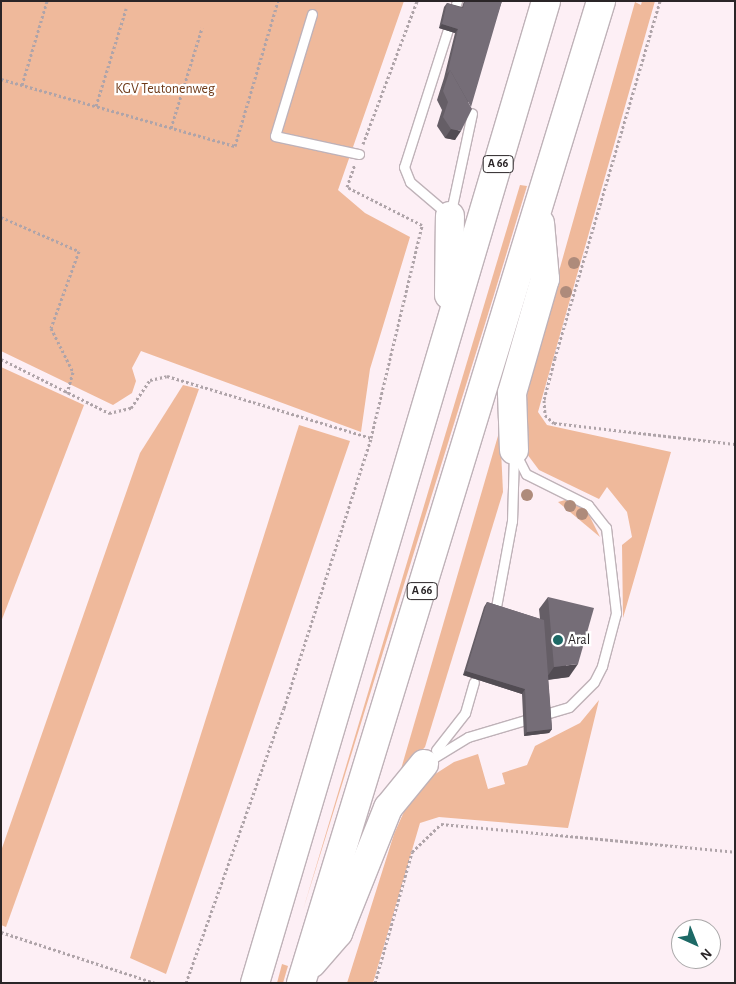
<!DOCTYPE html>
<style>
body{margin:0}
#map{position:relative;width:736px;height:984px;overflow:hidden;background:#fdeff5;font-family:"Alegreya Sans",sans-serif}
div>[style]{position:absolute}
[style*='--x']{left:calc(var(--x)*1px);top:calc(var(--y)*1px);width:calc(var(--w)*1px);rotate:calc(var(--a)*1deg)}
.green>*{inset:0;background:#efb99b}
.path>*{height:3px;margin-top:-1.5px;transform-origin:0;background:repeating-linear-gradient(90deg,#afa4a9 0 2.5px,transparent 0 5px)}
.roads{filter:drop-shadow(1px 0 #bfb2b8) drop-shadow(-1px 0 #bfb2b8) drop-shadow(0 1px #bfb2b8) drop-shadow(0 -1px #bfb2b8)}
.lane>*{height:9px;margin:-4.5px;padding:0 4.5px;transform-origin:4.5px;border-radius:4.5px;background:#fff}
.highway>*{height:28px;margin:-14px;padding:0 14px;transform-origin:14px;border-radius:14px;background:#fff}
.trees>*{width:12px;height:12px;margin:-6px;border-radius:50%;background:#ae8b7b}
.wall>*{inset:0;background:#655e66}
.shaded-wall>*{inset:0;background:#524c53}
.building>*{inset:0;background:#756d77}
.dots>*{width:14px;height:14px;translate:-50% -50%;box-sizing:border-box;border:2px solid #fff;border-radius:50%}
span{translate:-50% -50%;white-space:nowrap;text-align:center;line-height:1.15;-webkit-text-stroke:4.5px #fff;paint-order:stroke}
.shield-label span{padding:1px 4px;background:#fff;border:1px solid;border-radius:4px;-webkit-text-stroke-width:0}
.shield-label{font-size:12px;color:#2a2527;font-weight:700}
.park-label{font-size:14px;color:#6e3a18}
.poi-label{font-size:14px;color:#2a2527}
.left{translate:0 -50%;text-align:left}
.frame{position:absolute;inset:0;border:2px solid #2a2527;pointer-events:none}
.north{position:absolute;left:671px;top:919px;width:50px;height:50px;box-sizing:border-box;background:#fff;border:1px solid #aaa8a9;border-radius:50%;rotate:136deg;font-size:14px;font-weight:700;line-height:20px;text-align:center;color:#2a2527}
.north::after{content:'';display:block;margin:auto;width:18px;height:22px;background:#1d6966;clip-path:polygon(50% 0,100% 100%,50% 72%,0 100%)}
</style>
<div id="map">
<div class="green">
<i style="clip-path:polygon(1px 1px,404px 1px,338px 190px,365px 213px,410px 237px,370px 369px,361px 432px,141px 351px,132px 368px,136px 381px,132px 393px,113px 405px,1px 351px)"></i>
<i style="clip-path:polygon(642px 1px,655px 1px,538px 412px,547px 425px,671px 452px,623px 618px,622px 545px,632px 537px,627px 512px,607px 487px,599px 499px,539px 470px,524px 450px,528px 381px,635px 2px,641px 5px)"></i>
<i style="clip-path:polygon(520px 185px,527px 186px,493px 298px,303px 910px)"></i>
<i style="clip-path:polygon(1px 367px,84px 405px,1px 622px)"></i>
<i style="clip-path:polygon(183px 385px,199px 389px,6px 927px,1px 925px,1px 851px,140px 453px)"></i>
<i style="clip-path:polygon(299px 425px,350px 441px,166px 974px,130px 958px)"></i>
<i style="clip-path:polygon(500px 429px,503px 492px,425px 747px,399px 776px)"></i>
<i style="clip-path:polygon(569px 499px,587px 511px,600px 537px,558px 502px)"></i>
<i style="clip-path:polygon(599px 700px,568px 828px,439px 817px,420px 823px,373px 983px,347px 983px,394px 834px,415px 787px,454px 762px,478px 754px,488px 789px,505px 784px,502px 773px,527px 765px,535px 746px,580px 723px)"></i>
<i style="clip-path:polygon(282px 964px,288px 966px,283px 983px,277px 983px)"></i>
</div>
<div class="path">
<i style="--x:660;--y:1;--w:372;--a:106.4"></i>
<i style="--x:555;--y:358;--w:43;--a:104.7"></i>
<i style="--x:544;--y:400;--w:15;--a:86"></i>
<i style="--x:545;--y:415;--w:12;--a:42"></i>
<i style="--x:554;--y:423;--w:182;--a:6.6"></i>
<i style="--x:1;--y:79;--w:243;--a:16"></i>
<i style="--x:235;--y:146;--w:151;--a:-73.5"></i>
<i style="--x:22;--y:85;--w:88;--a:-73.4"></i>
<i style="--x:96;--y:106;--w:102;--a:-72.8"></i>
<i style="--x:171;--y:128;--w:105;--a:-72.8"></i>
<i style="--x:363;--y:144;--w:153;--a:-69.3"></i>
<i style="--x:1;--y:217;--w:85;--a:23.6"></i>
<i style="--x:79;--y:251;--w:82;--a:110"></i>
<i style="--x:51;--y:328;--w:49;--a:63.4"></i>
<i style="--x:73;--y:372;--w:22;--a:106"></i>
<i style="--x:1;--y:359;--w:121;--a:26.6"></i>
<i style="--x:109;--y:413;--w:23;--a:-13"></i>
<i style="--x:131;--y:408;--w:34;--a:-56"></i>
<i style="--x:150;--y:380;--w:17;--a:-13"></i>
<i style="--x:167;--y:376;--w:213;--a:16.9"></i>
<i style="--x:1;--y:932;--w:162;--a:18.3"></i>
<i style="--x:186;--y:983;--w:292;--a:-70.4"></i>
<i style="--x:284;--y:708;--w:284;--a:-72.1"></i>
<i style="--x:371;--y:438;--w:219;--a:-76.5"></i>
<i style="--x:422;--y:225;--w:84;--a:-153.1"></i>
<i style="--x:347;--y:187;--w:24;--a:-71"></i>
<i style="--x:375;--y:983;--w:136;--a:-74.2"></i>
<i style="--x:412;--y:852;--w:40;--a:-44"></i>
<i style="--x:441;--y:824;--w:295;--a:5.4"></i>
</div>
<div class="roads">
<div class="lane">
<i style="--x:457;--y:1;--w:174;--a:107.7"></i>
<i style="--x:404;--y:167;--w:16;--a:68"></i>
<i style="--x:410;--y:182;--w:52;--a:40.4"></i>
<i style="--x:450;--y:216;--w:105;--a:-77.9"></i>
<i style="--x:312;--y:14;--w:127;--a:106.9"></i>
<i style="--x:275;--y:136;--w:86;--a:12.1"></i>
<i style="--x:496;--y:607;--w:87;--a:-79.5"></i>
<i style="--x:512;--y:521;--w:69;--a:-88.3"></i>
<i style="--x:436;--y:750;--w:47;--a:-51.9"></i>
<i style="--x:465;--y:713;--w:32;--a:-74"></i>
<i style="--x:427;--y:762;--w:48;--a:-31.4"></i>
<i style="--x:468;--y:737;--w:105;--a:-16.5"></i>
<i style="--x:569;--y:707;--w:35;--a:-45"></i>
<i style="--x:594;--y:682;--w:18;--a:-63"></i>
<i style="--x:602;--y:666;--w:55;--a:-75.2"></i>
<i style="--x:616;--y:613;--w:86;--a:-96.7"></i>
<i style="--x:606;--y:528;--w:29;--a:-128"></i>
<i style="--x:588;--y:505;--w:69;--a:-153.4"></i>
<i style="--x:526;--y:474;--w:25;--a:-117"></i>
</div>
<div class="highway">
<i style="--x:449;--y:295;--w:79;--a:-89.3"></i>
<i style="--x:514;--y:450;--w:57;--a:-92"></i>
<i style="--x:512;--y:393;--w:119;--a:-73.9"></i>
<i style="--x:545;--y:279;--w:56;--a:-95.1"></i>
<i style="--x:312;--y:963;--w:40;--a:-49"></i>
<i style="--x:338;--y:933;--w:135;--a:-68.2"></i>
<i style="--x:388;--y:808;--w:57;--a:-50.7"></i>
<i style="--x:255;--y:983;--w:1024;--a:-73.49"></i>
<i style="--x:301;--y:983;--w:1027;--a:-73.01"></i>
</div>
</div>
<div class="trees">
<i style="left:574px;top:263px"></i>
<i style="left:566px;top:292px"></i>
<i style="left:527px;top:495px"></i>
<i style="left:570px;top:506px"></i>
<i style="left:582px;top:514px"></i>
</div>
<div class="wall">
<i style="clip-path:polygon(464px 1px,502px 1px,455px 140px,445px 138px,437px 126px,442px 110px,437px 100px,444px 78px,455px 33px,439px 28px,444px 7px,447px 3px,462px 7px)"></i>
<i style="clip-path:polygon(548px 597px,569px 677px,548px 680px,552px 729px,549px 733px,524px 736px,522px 694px,463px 675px,484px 607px,487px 602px,540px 619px,539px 609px)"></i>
</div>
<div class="shaded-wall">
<i style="clip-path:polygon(442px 24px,458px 29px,455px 33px,439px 28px)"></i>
<i style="clip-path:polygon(451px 129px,461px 131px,455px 140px,445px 138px)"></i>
<i style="clip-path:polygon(578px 664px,569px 677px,545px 680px,554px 667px)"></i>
<i style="clip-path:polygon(466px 671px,525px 689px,522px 694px,463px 675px)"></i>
<i style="clip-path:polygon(552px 729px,549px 733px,524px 736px,527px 732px)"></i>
</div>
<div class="building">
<i style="clip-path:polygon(465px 1px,502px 1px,471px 107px,450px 70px,447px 74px,458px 29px,442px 24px,447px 3px,463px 8px)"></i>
<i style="clip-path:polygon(450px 70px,472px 109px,461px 131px,451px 129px,443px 117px,448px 102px,443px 91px)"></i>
<i style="clip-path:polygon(548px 597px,594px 608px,578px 664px,554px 667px)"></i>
<i style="clip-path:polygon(487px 602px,544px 620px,552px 729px,527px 732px,525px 689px,466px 671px)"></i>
</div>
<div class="dots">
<i style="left:558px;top:640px;background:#1d6966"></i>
</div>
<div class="shield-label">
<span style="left:498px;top:164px">A 66</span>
<span style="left:422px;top:591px">A 66</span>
</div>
<div class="park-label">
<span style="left:165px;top:89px">KGV Teutonenweg</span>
</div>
<div class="poi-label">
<span class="left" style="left:568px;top:640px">Aral</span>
</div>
<div class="frame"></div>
<div class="north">N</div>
</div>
